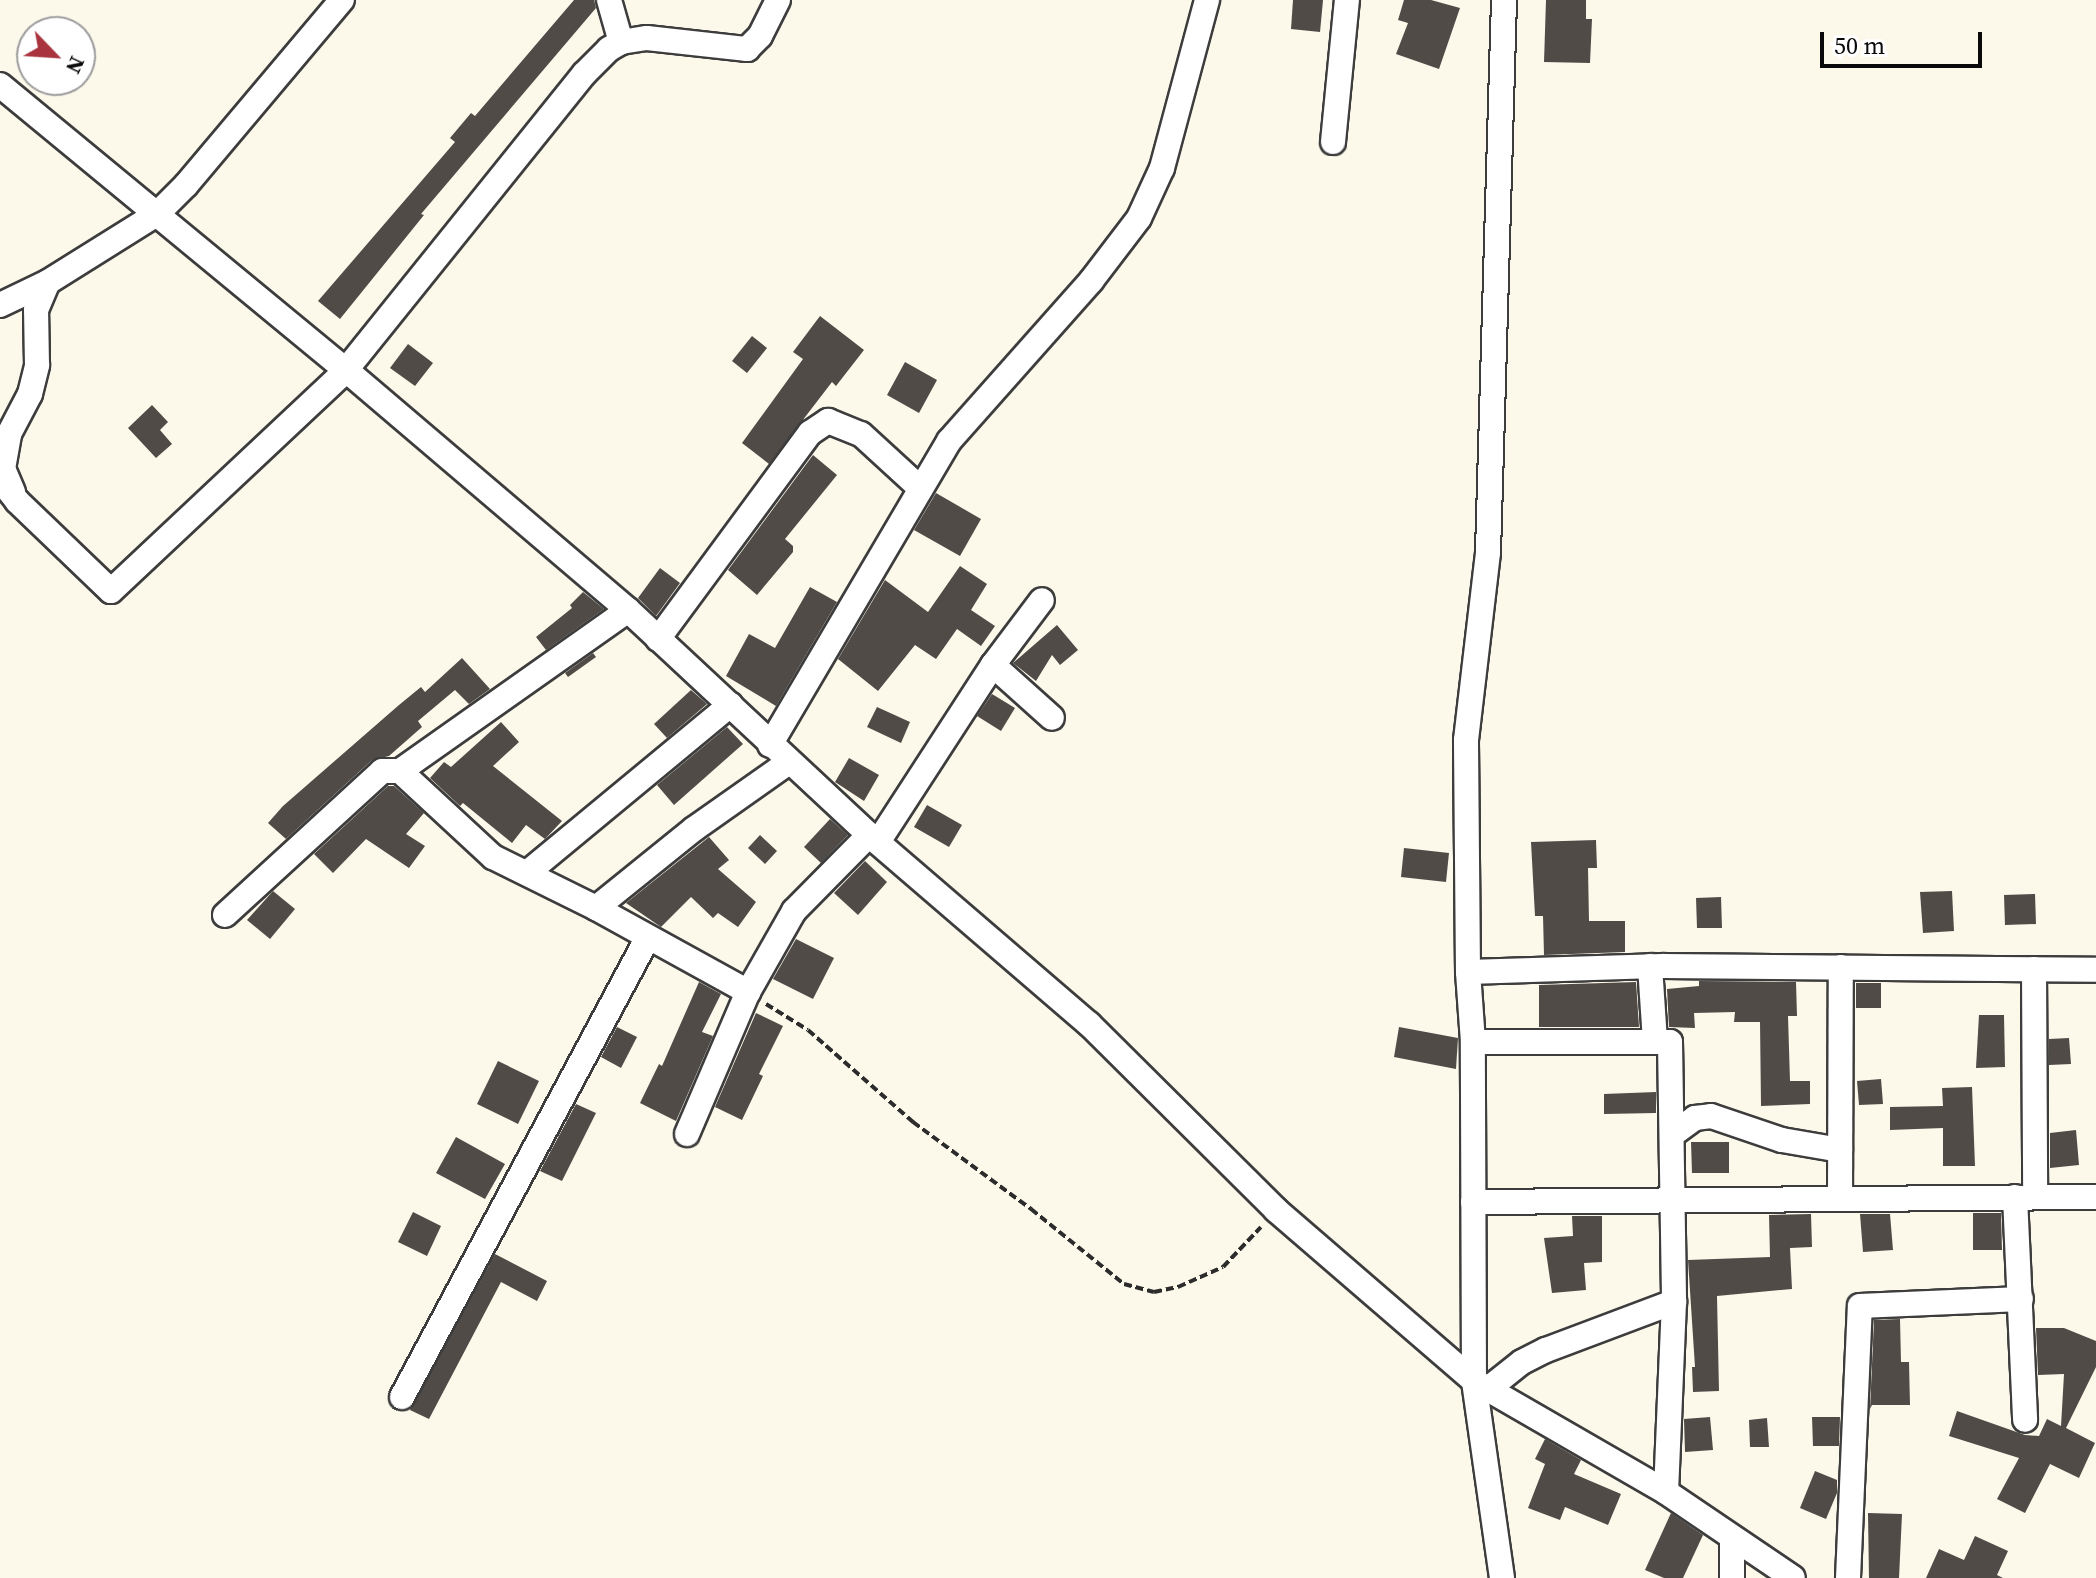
<!DOCTYPE html>
<style>
body{margin:0}
#map{position:relative;width:2096px;height:1578px;overflow:hidden;background:#fcf8ea;font-family:"Source Serif 4",serif}
div>[style]{position:absolute}
[style*='--x']{left:calc(var(--x)*1px);top:calc(var(--y)*1px);width:calc(var(--w)*1px);rotate:calc(var(--a)*1deg)}
.building>*{inset:0;background:#514b48}
.path>*{height:4px;margin-top:-2px;transform-origin:0;background:repeating-linear-gradient(90deg,#2c2c2c 0 8px,transparent 0 12px)}
.roads{filter:drop-shadow(2px 0 #3d3d3d) drop-shadow(-2px 0 #3d3d3d) drop-shadow(0 2px #3d3d3d) drop-shadow(0 -2px #3d3d3d)}
.minor>*{height:24px;margin:-12px;padding:0 12px;transform-origin:12px;border-radius:12px;background:#fff}
span{translate:-50% -50%;white-space:nowrap;text-align:center;line-height:1.15;-webkit-text-stroke:8px #fff;paint-order:stroke}
.north{position:absolute;left:16px;top:16px;width:80px;height:80px;box-sizing:border-box;background:#fff;border:2px solid #9d9d9d;border-radius:50%;rotate:115deg;font-size:22px;font-weight:700;line-height:32px;text-align:center;color:#0a0a0a}
.north::after{content:'';display:block;margin:auto;width:28px;height:36px;background:#a9343f;clip-path:polygon(50% 0,100% 100%,50% 72%,0 100%)}
.scale{position:absolute;left:1820px;top:32px;width:162px;height:36px;box-sizing:border-box;border:4px solid #0a0a0a;border-top:0;padding-left:10px;font-size:24px;line-height:28px;white-space:nowrap;color:#0a0a0a;-webkit-text-stroke:6px #fff;paint-order:stroke}
</style>
<div id="map">
<div class="building">
<i style="clip-path:polygon(574px 0,594px 0,596px 8px,421px 214px,424px 215px,340px 319px,318px 301px,455px 142px,450px 138px,471px 113px,475px 116px)"></i>
<i style="clip-path:polygon(1293px 0,1323px 0,1320px 32px,1291px 29px)"></i>
<i style="clip-path:polygon(1404px 0,1431px 0,1460px 8px,1439px 69px,1396px 54px,1408px 23px,1398px 20px)"></i>
<i style="clip-path:polygon(1546px 0,1586px 0,1586px 19px,1592px 19px,1590px 63px,1544px 62px)"></i>
<i style="clip-path:polygon(820px 316px,864px 350px,836px 386px,832px 382px,769px 464px,742px 443px,803px 359px,793px 352px)"></i>
<i style="clip-path:polygon(752px 336px,767px 348px,747px 373px,732px 361px)"></i>
<i style="clip-path:polygon(408px 344px,433px 363px,415px 386px,390px 368px)"></i>
<i style="clip-path:polygon(905px 362px,937px 380px,919px 413px,887px 395px)"></i>
<i style="clip-path:polygon(152px 405px,168px 422px,160px 430px,172px 444px,156px 458px,128px 428px)"></i>
<i style="clip-path:polygon(813px 455px,837px 475px,785px 539px,793px 546px,793px 552px,757px 595px,728px 570px)"></i>
<i style="clip-path:polygon(936px 493px,981px 519px,960px 556px,914px 530px)"></i>
<i style="clip-path:polygon(960px 566px,987px 584px,971px 610px,995px 626px,981px 646px,957px 629px,936px 659px,915px 645px,878px 691px,838px 659px,885px 580px,928px 612px)"></i>
<i style="clip-path:polygon(660px 568px,680px 583px,656px 616px,638px 598px)"></i>
<i style="clip-path:polygon(810px 587px,837px 602px,776px 706px,726px 676px,749px 634px,775px 648px)"></i>
<i style="clip-path:polygon(583px 592px,604px 609px,546px 650px,536px 637px,572px 608px,570px 605px)"></i>
<i style="clip-path:polygon(1057px 625px,1078px 650px,1060px 665px,1052px 655px,1036px 681px,1013px 663px)"></i>
<i style="clip-path:polygon(593px 653px,596px 657px,568px 677px,565px 673px)"></i>
<i style="clip-path:polygon(462px 658px,490px 689px,469px 704px,455px 690px,418px 721px,422px 727px,389px 756px,372px 760px,286px 839px,268px 823px,283px 806px,399px 705px,421px 687px,425px 692px)"></i>
<i style="clip-path:polygon(691px 690px,707px 704px,667px 738px,654px 724px)"></i>
<i style="clip-path:polygon(992px 694px,1015px 708px,1001px 731px,977px 716px)"></i>
<i style="clip-path:polygon(877px 707px,910px 722px,901px 743px,867px 727px)"></i>
<i style="clip-path:polygon(501px 722px,519px 742px,493px 766px,562px 821px,545px 839px,526px 825px,512px 843px,463px 803px,460px 806px,430px 778px,444px 762px,451px 767px)"></i>
<i style="clip-path:polygon(727px 727px,743px 744px,674px 805px,657px 785px)"></i>
<i style="clip-path:polygon(849px 758px,879px 775px,864px 801px,835px 782px)"></i>
<i style="clip-path:polygon(388px 786px,394px 786px,424px 813px,406px 834px,425px 846px,409px 868px,366px 839px,333px 873px,314px 854px)"></i>
<i style="clip-path:polygon(927px 805px,962px 825px,949px 847px,914px 827px)"></i>
<i style="clip-path:polygon(830px 819px,848px 835px,821px 863px,804px 847px)"></i>
<i style="clip-path:polygon(760px 835px,777px 851px,765px 864px,748px 848px)"></i>
<i style="clip-path:polygon(709px 837px,729px 860px,718px 869px,756px 902px,738px 927px,718px 913px,713px 918px,691px 897px,661px 927px,626px 903px)"></i>
<i style="clip-path:polygon(1596px 840px,1597px 868px,1588px 868px,1589px 921px,1625px 921px,1625px 952px,1544px 955px,1543px 916px,1535px 916px,1531px 842px)"></i>
<i style="clip-path:polygon(1404px 848px,1449px 853px,1446px 882px,1401px 877px)"></i>
<i style="clip-path:polygon(865px 861px,887px 882px,858px 915px,834px 893px)"></i>
<i style="clip-path:polygon(273px 891px,295px 909px,270px 939px,247px 920px)"></i>
<i style="clip-path:polygon(1952px 891px,1954px 931px,1923px 933px,1920px 892px)"></i>
<i style="clip-path:polygon(2035px 894px,2036px 924px,2005px 925px,2004px 895px)"></i>
<i style="clip-path:polygon(1721px 897px,1722px 928px,1697px 928px,1696px 898px)"></i>
<i style="clip-path:polygon(796px 939px,834px 958px,813px 999px,773px 979px)"></i>
<i style="clip-path:polygon(1699px 981px,1796px 982px,1797px 1016px,1788px 1016px,1790px 1081px,1810px 1081px,1810px 1104px,1761px 1106px,1760px 1022px,1734px 1022px,1735px 1012px,1694px 1013px,1695px 1028px,1669px 1027px,1667px 989px,1699px 986px)"></i>
<i style="clip-path:polygon(699px 982px,721px 994px,702px 1032px,713px 1036px,676px 1121px,640px 1103px,659px 1064px,662px 1066px)"></i>
<i style="clip-path:polygon(1636px 982px,1639px 1027px,1539px 1027px,1539px 985px)"></i>
<i style="clip-path:polygon(1856px 983px,1881px 983px,1881px 1008px,1856px 1008px)"></i>
<i style="clip-path:polygon(756px 1013px,783px 1026px,759px 1074px,763px 1076px,742px 1120px,715px 1107px)"></i>
<i style="clip-path:polygon(1979px 1015px,2004px 1015px,2005px 1067px,1976px 1068px)"></i>
<i style="clip-path:polygon(617px 1027px,637px 1037px,621px 1068px,601px 1057px)"></i>
<i style="clip-path:polygon(1399px 1027px,1458px 1038px,1456px 1069px,1394px 1057px)"></i>
<i style="clip-path:polygon(2069px 1038px,2071px 1064px,2049px 1065px,2049px 1039px)"></i>
<i style="clip-path:polygon(498px 1061px,539px 1081px,518px 1124px,477px 1104px)"></i>
<i style="clip-path:polygon(1881px 1079px,1883px 1104px,1859px 1105px,1857px 1081px)"></i>
<i style="clip-path:polygon(1972px 1087px,1975px 1166px,1943px 1166px,1943px 1128px,1890px 1130px,1890px 1107px,1943px 1106px,1942px 1088px)"></i>
<i style="clip-path:polygon(1656px 1092px,1656px 1113px,1604px 1114px,1604px 1094px)"></i>
<i style="clip-path:polygon(576px 1104px,596px 1113px,562px 1181px,540px 1171px)"></i>
<i style="clip-path:polygon(2076px 1130px,2079px 1165px,2050px 1168px,2050px 1133px)"></i>
<i style="clip-path:polygon(456px 1137px,505px 1164px,485px 1199px,436px 1173px)"></i>
<i style="clip-path:polygon(1691px 1142px,1729px 1142px,1729px 1173px,1692px 1173px)"></i>
<i style="clip-path:polygon(413px 1212px,441px 1226px,427px 1256px,398px 1242px)"></i>
<i style="clip-path:polygon(1973px 1213px,2001px 1213px,2002px 1250px,1973px 1250px)"></i>
<i style="clip-path:polygon(1811px 1214px,1812px 1247px,1790px 1248px,1792px 1289px,1717px 1296px,1719px 1391px,1693px 1392px,1692px 1367px,1695px 1367px,1688px 1260px,1770px 1257px,1769px 1215px)"></i>
<i style="clip-path:polygon(1860px 1214px,1890px 1214px,1893px 1250px,1863px 1252px)"></i>
<i style="clip-path:polygon(1572px 1216px,1602px 1216px,1602px 1262px,1584px 1263px,1586px 1290px,1552px 1293px,1544px 1238px,1573px 1236px)"></i>
<i style="clip-path:polygon(495px 1254px,547px 1281px,537px 1301px,501px 1282px,429px 1419px,410px 1410px)"></i>
<i style="clip-path:polygon(1900px 1319px,1901px 1362px,1909px 1362px,1910px 1405px,1872px 1405px,1870px 1409px,1874px 1320px)"></i>
<i style="clip-path:polygon(2036px 1328px,2064px 1328px,2096px 1341px,2096px 1367px,2066px 1428px,2095px 1443px,2079px 1478px,2050px 1464px,2025px 1513px,1997px 1499px,2019px 1458px,1949px 1436px,1957px 1411px,2025px 1435px,2039px 1436px,2047px 1419px,2061px 1426px,2064px 1374px,2038px 1375px)"></i>
<i style="clip-path:polygon(1710px 1417px,1713px 1450px,1685px 1452px,1684px 1419px)"></i>
<i style="clip-path:polygon(1812px 1417px,1840px 1417px,1839px 1446px,1813px 1446px)"></i>
<i style="clip-path:polygon(1767px 1418px,1769px 1447px,1750px 1447px,1749px 1420px)"></i>
<i style="clip-path:polygon(1545px 1439px,1581px 1460px,1574px 1474px,1621px 1494px,1608px 1525px,1565px 1507px,1560px 1520px,1528px 1508px,1545px 1464px,1535px 1459px)"></i>
<i style="clip-path:polygon(1815px 1471px,1837px 1480px,1837px 1493px,1826px 1519px,1800px 1508px)"></i>
<i style="clip-path:polygon(1671px 1513px,1703px 1535px,1683px 1578px,1664px 1578px,1645px 1570px)"></i>
<i style="clip-path:polygon(1868px 1513px,1902px 1514px,1899px 1578px,1869px 1578px)"></i>
<i style="clip-path:polygon(1975px 1536px,2008px 1551px,1997px 1575px,2003px 1578px,1926px 1578px,1939px 1549px,1964px 1560px)"></i>
</div>
<div class="path">
<i style="--x:766;--y:1004;--w:49;--a:31.8"></i>
<i style="--x:808;--y:1030;--w:140;--a:41.2"></i>
<i style="--x:913;--y:1122;--w:147;--a:36.4"></i>
<i style="--x:1031;--y:1209;--w:119;--a:38.9"></i>
<i style="--x:1124;--y:1284;--w:31;--a:15"></i>
<i style="--x:1154;--y:1292;--w:25;--a:-12"></i>
<i style="--x:1178;--y:1287;--w:49;--a:-24"></i>
<i style="--x:1223;--y:1267;--w:55;--a:-46.5"></i>
</div>
<div class="roads">
<div class="minor">
<i style="--x:609;--y:0;--w:44;--a:74.1"></i>
<i style="--x:0;--y:85;--w:448;--a:39.5"></i>
<i style="--x:346;--y:370;--w:370;--a:40.4"></i>
<i style="--x:628;--y:610;--w:330;--a:43"></i>
<i style="--x:869;--y:835;--w:290;--a:40.7"></i>
<i style="--x:1089;--y:1024;--w:264;--a:44.8"></i>
<i style="--x:1276;--y:1210;--w:262;--a:40.8"></i>
<i style="--x:1474;--y:1381;--w:222;--a:30"></i>
<i style="--x:1666;--y:1492;--w:153;--a:34.1"></i>
<i style="--x:1333;--y:142;--w:143;--a:-84.4"></i>
<i style="--x:0;--y:305;--w:53;--a:-25.6"></i>
<i style="--x:48;--y:282;--w:128;--a:-32"></i>
<i style="--x:157;--y:214;--w:41;--a:-45"></i>
<i style="--x:186;--y:185;--w:242;--a:-49.9"></i>
<i style="--x:0;--y:479;--w:28;--a:52"></i>
<i style="--x:17;--y:501;--w:130;--a:43.8"></i>
<i style="--x:111;--y:591;--w:323;--a:-43.2"></i>
<i style="--x:346;--y:370;--w:380;--a:-51.2"></i>
<i style="--x:584;--y:74;--w:35;--a:-45"></i>
<i style="--x:609;--y:49;--w:14;--a:-30"></i>
<i style="--x:621;--y:42;--w:26;--a:-9"></i>
<i style="--x:647;--y:38;--w:101;--a:6.3"></i>
<i style="--x:747;--y:49;--w:18;--a:-45"></i>
<i style="--x:760;--y:36;--w:40;--a:-63.4"></i>
<i style="--x:13;--y:492;--w:25;--a:-113"></i>
<i style="--x:3;--y:469;--w:36;--a:-80"></i>
<i style="--x:9;--y:434;--w:45;--a:-62.3"></i>
<i style="--x:30;--y:394;--w:30;--a:-76"></i>
<i style="--x:37;--y:365;--w:55;--a:-91"></i>
<i style="--x:36;--y:310;--w:30;--a:-67"></i>
<i style="--x:658;--y:639;--w:256;--a:-53.6"></i>
<i style="--x:810;--y:433;--w:22;--a:-34"></i>
<i style="--x:828;--y:421;--w:35;--a:22"></i>
<i style="--x:861;--y:434;--w:81;--a:42.5"></i>
<i style="--x:993;--y:665;--w:79;--a:41.9"></i>
<i style="--x:770;--y:745;--w:353;--a:-59.5"></i>
<i style="--x:949;--y:441;--w:214;--a:-48.4"></i>
<i style="--x:1091;--y:281;--w:79;--a:-52.7"></i>
<i style="--x:1139;--y:218;--w:55;--a:-65.3"></i>
<i style="--x:1162;--y:168;--w:174;--a:-75"></i>
<i style="--x:400;--y:771;--w:127;--a:42.8"></i>
<i style="--x:493;--y:857;--w:115;--a:26.3"></i>
<i style="--x:596;--y:908;--w:174;--a:28.9"></i>
<i style="--x:878;--y:842;--w:211;--a:-57"></i>
<i style="--x:993;--y:665;--w:81;--a:-53"></i>
<i style="--x:527;--y:873;--w:264;--a:-39.6"></i>
<i style="--x:596;--y:908;--w:126;--a:-38.9"></i>
<i style="--x:694;--y:829;--w:116;--a:-35.2"></i>
<i style="--x:225;--y:915;--w:213;--a:-42.5"></i>
<i style="--x:382;--y:771;--w:18;--a:0"></i>
<i style="--x:400;--y:771;--w:279;--a:-35.2"></i>
<i style="--x:1650;--y:966;--w:75;--a:86.2"></i>
<i style="--x:2034;--y:969;--w:228;--a:89.7"></i>
<i style="--x:1468;--y:972;--w:195;--a:-1.8"></i>
<i style="--x:1663;--y:966;--w:433;--a:0.5"></i>
<i style="--x:1473;--y:1042;--w:197;--a:0"></i>
<i style="--x:1670;--y:1042;--w:260;--a:89.1"></i>
<i style="--x:1674;--y:1302;--w:190;--a:92.4"></i>
<i style="--x:687;--y:1134;--w:155;--a:-66.8"></i>
<i style="--x:748;--y:992;--w:93;--a:-60.4"></i>
<i style="--x:794;--y:911;--w:107;--a:-45.4"></i>
<i style="--x:1673;--y:1134;--w:27;--a:-36"></i>
<i style="--x:1695;--y:1118;--w:16;--a:-7"></i>
<i style="--x:1711;--y:1116;--w:75;--a:18.7"></i>
<i style="--x:1782;--y:1140;--w:59;--a:9.8"></i>
<i style="--x:1840;--y:1197;--w:230;--a:-89.8"></i>
<i style="--x:2015;--y:1197;--w:223;--a:87.4"></i>
<i style="--x:1473;--y:1202;--w:623;--a:-0.46"></i>
<i style="--x:1488;--y:1389;--w:43;--a:-38.5"></i>
<i style="--x:1522;--y:1362;--w:27;--a:-27"></i>
<i style="--x:1546;--y:1350;--w:137;--a:-20.6"></i>
<i style="--x:402;--y:1397;--w:519;--a:-61.86"></i>
<i style="--x:1502;--y:1578;--w:199;--a:-98.1"></i>
<i style="--x:1474;--y:1381;--w:339;--a:-90.2"></i>
<i style="--x:1473;--y:1042;--w:70;--a:-94.1"></i>
<i style="--x:1468;--y:972;--w:232;--a:-90.5"></i>
<i style="--x:1466;--y:740;--w:189;--a:-83.3"></i>
<i style="--x:1488;--y:552;--w:552;--a:-88.34"></i>
<i style="--x:1732;--y:1578;--w:40;--a:-90"></i>
<i style="--x:1848;--y:1578;--w:272;--a:-87.5"></i>
<i style="--x:1860;--y:1306;--w:161;--a:-2.5"></i>
</div>
</div>
<div class="north">N</div>
<div class="scale">50 m</div>
</div>
